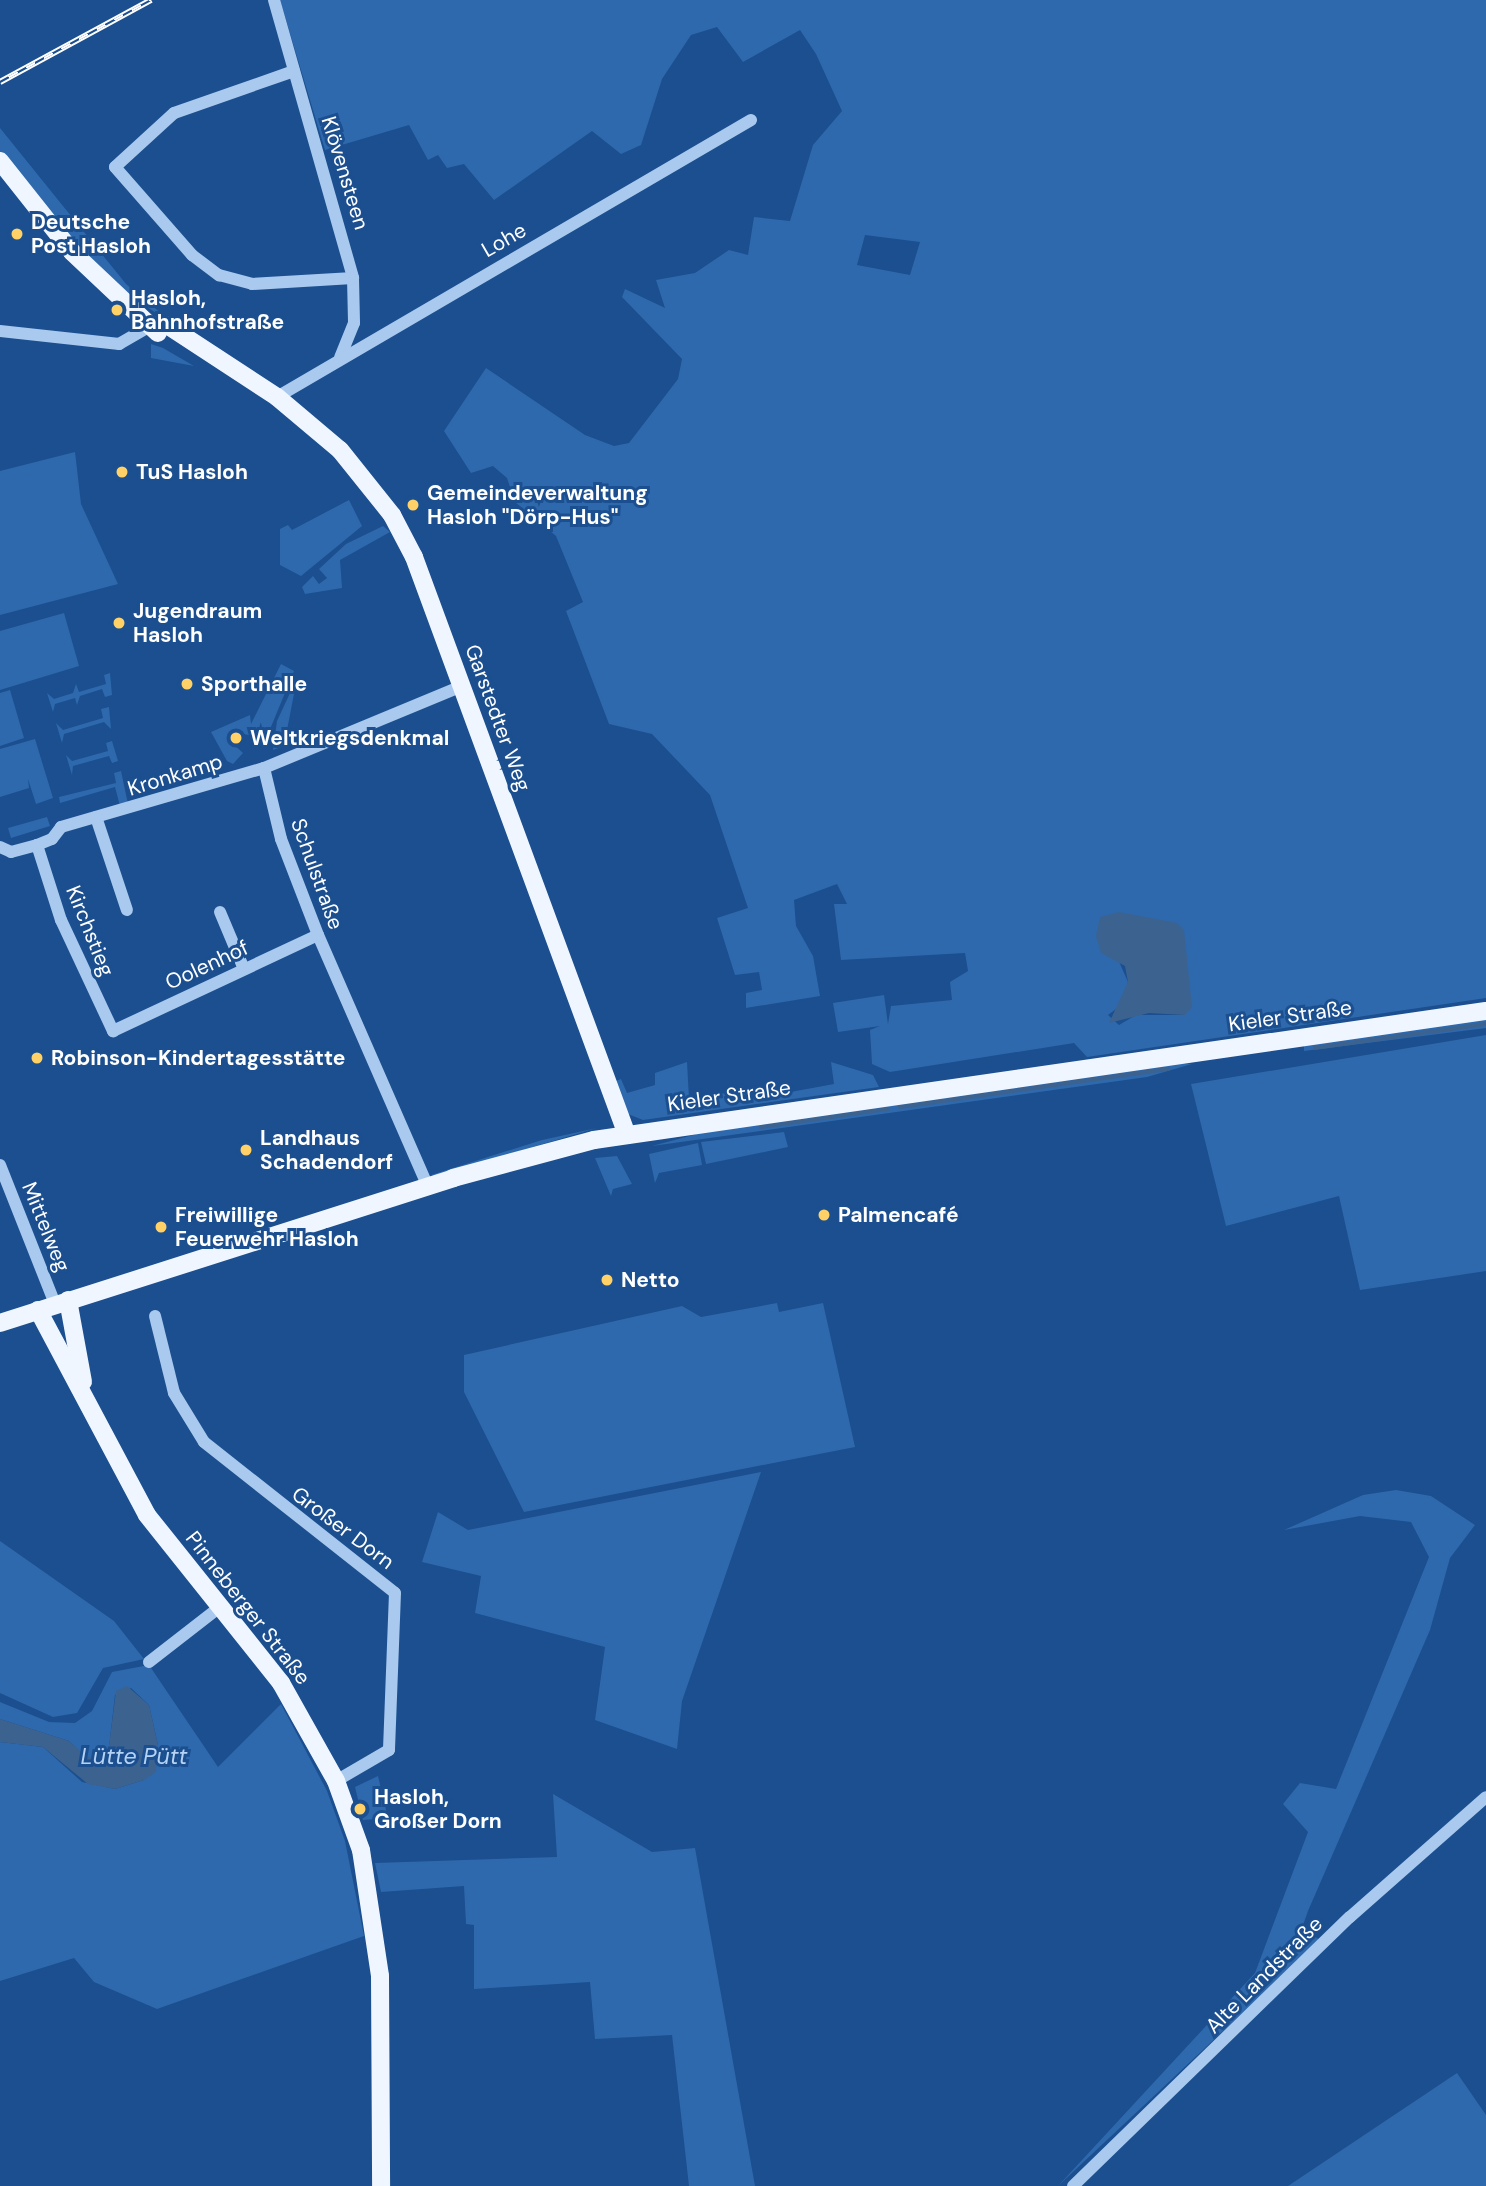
<!DOCTYPE html>
<meta charset="utf-8">
<style>
body{margin:0}
#map{position:relative;width:1486px;height:2186px;overflow:hidden;background:#1b4f8f;font-family:"DM Sans",sans-serif}
div>[style]{position:absolute}
[style*='--x']{left:calc(var(--x)*1px);top:calc(var(--y)*1px);width:calc(var(--w)*1px);rotate:calc(var(--a)*1deg)}
.green>*{inset:0;background:#2e69ad}
.water>*{inset:0;background:#3c6290}
.stream>*{height:3.5px;margin:-1.75px;padding:0 1.75px;transform-origin:1.75px;border-radius:1.75px;background:#3c6290}
.minor>*{height:12px;margin:-6px;padding:0 6px;transform-origin:6px;border-radius:6px;background:#a9c9ee}
.major>*{height:18px;margin:-9px;padding:0 9px;transform-origin:9px;border-radius:9px;background:#f0f6ff}
.rail>*{height:6px;margin-top:-3px;transform-origin:0;background:repeating-linear-gradient(90deg,#1b4f8f 0 10px,#fff 0 20px);box-sizing:border-box;border-block:2px solid #fff}
.dots>*{width:19px;height:19px;translate:-50% -50%;box-sizing:border-box;border:4px solid #1b4f8f;border-radius:50%}
span{translate:-50% -50%;white-space:nowrap;text-align:center;line-height:1.15;-webkit-text-stroke:6px #1b4f8f;paint-order:stroke}
.street-label{font-size:21px;color:#fff}
.poi-label{font-size:21px;color:#fff;font-weight:700}
.left{translate:0 -50%;text-align:left}
.water-label{font-size:23px;color:#b5d3f5;font-style:italic}
</style>
<div id="map">
<div class="green">
<i style="clip-path:polygon(evenodd,280px 0,1486px 0,1486px 998px,1087px 1057px,1074px 1043px,890px 1072px,872px 1064px,870px 1030px,880px 1026px,838px 1032px,833px 1003px,884px 995px,888px 1024px,891px 1006px,952px 1000px,950px 982px,968px 971px,965px 953px,841px 960px,834px 904px,847px 904px,837px 884px,794px 900px,796px 926px,813px 956px,820px 996px,746px 1008px,746px 993px,762px 990px,759px 972px,735px 975px,717px 918px,748px 908px,710px 795px,652px 734px,609px 724px,566px 611px,583px 602px,556px 536px,515px 502px,507px 478px,493px 466px,471px 473px,444px 431px,486px 368px,585px 435px,614px 446px,629px 443px,678px 379px,682px 359px,622px 297px,625px 289px,665px 308px,656px 280px,695px 273px,729px 250px,748px 255px,754px 217px,790px 221px,813px 145px,842px 111px,816px 54px,800px 30px,743px 62px,717px 27px,691px 35px,662px 79px,641px 145px,621px 154px,592px 131px,494px 200px,464px 164px,447px 168px,438px 155px,428px 160px,409px 125px,325px 150px,280px 0,865px 235px,920px 242px,910px 275px,857px 265px,865px 235px,280px 0,1117px 957px,1185px 1015px,1136px 1015px,1119px 1025px,1108px 1015px,1124px 1003px,1128px 982px,1117px 957px)"></i>
<i style="clip-path:polygon(0 128px,126px 284px,180px 329px,114px 285px,59px 226px,0 152px)"></i>
<i style="clip-path:polygon(151px 344px,163px 348px,194px 366px,151px 358px)"></i>
<i style="clip-path:polygon(75px 452px,81px 504px,118px 584px,0 615px,0 471px)"></i>
<i style="clip-path:polygon(349px 500px,362px 526px,301px 576px,280px 565px,280px 529px,288px 525px,292px 530px)"></i>
<i style="clip-path:polygon(383px 526px,390px 532px,340px 560px,342px 588px,305px 594px,302px 587px,313px 576px,319px 584px,327px 578px,319px 569px,346px 544px)"></i>
<i style="clip-path:polygon(64px 613px,79px 666px,0 690px,0 631px)"></i>
<i style="clip-path:polygon(281px 664px,294px 671px,266px 739px,235px 732px,231px 742px,243px 753px,233px 764px,227px 761px,211px 732px,250px 715px,251px 724px)"></i>
<i style="clip-path:polygon(110px 673px,112px 695px,105px 697px,102px 689px,80px 696px,77px 705px,75px 698px,55px 704px,53px 712px,47px 693px,54px 699px,73px 693px,76px 684px,79px 692px,106px 684px,104px 675px)"></i>
<i style="clip-path:polygon(297px 678px,284px 746px,273px 750px,277px 721px)"></i>
<i style="clip-path:polygon(10px 690px,24px 738px,0 746px,0 693px)"></i>
<i style="clip-path:polygon(109px 707px,111px 729px,104px 722px,64px 734px,62px 743px,56px 723px,63px 730px,103px 718px,101px 709px)"></i>
<i style="clip-path:polygon(35px 739px,53px 798px,36px 804px,28px 779px,29px 788px,0 797px,0 749px)"></i>
<i style="clip-path:polygon(112px 741px,118px 761px,112px 763px,109px 756px,73px 766px,72px 775px,66px 755px,72px 761px,108px 751px,106px 743px)"></i>
<i style="clip-path:polygon(121px 771px,128px 804px,120px 806px,115px 787px,60px 803px,59px 797px,116px 783px,114px 773px)"></i>
<i style="clip-path:polygon(47px 817px,50px 826px,11px 838px,8px 828px)"></i>
<i style="clip-path:polygon(1486px 1019px,1486px 1028px,1304px 1051px,1304px 1045px)"></i>
<i style="clip-path:polygon(1486px 1035px,1486px 1271px,1360px 1290px,1339px 1196px,1226px 1226px,1191px 1084px)"></i>
<i style="clip-path:polygon(687px 1062px,689px 1098px,756px 1089px,758px 1098px,834px 1084px,831px 1062px,873px 1075px,879px 1087px,643px 1120px,628px 1114px,616px 1081px,621px 1079px,627px 1093px,655px 1085px,655px 1073px)"></i>
<i style="clip-path:polygon(1177px 1063px,1192px 1064px,1147px 1077px,652px 1146px,708px 1131px)"></i>
<i style="clip-path:polygon(597px 1128px,435px 1176px,431px 1175px,542px 1140px)"></i>
<i style="clip-path:polygon(784px 1132px,788px 1147px,706px 1164px,701px 1142px)"></i>
<i style="clip-path:polygon(698px 1143px,702px 1165px,659px 1173px,655px 1183px,649px 1154px)"></i>
<i style="clip-path:polygon(617px 1156px,632px 1184px,613px 1189px,611px 1196px,595px 1158px)"></i>
<i style="clip-path:polygon(777px 1303px,779px 1312px,823px 1303px,855px 1447px,524px 1512px,464px 1392px,464px 1355px,682px 1306px,701px 1317px)"></i>
<i style="clip-path:polygon(761px 1472px,682px 1701px,677px 1749px,595px 1720px,605px 1647px,475px 1613px,481px 1576px,422px 1562px,438px 1512px,468px 1530px)"></i>
<i style="clip-path:polygon(1396px 1490px,1431px 1496px,1475px 1525px,1450px 1558px,1430px 1630px,1308px 1911px,1302px 1928px,1320px 1940px,1058px 2186px,1255px 1973px,1308px 1832px,1283px 1804px,1300px 1783px,1336px 1789px,1429px 1557px,1411px 1522px,1360px 1516px,1284px 1530px,1363px 1495px)"></i>
<i style="clip-path:polygon(0 1541px,114px 1621px,144px 1659px,103px 1668px,77px 1713px,53px 1717px,0 1693px)"></i>
<i style="clip-path:polygon(149px 1665px,218px 1767px,281px 1704px,327px 1791px,345px 1841px,364px 1936px,157px 2009px,94px 1982px,74px 1958px,0 1981px,0 1742px,43px 1747px,82px 1782px,115px 1789px,144px 1780px,158px 1745px,149px 1705px,131px 1688px,115px 1695px,109px 1747px,100px 1759px,87px 1758px,69px 1741px,0 1719px,0 1702px,49px 1722px,75px 1723px,92px 1711px,112px 1672px)"></i>
<i style="clip-path:polygon(378px 1776px,388px 1818px,363px 1820px,355px 1787px)"></i>
<i style="clip-path:polygon(553px 1794px,652px 1852px,695px 1848px,755px 2186px,689px 2186px,672px 2035px,595px 2039px,590px 1982px,474px 1989px,474px 1925px,466px 1924px,464px 1886px,381px 1892px,375px 1863px,557px 1857px)"></i>
<i style="clip-path:polygon(1457px 2073px,1486px 2115px,1486px 2186px,1288px 2186px)"></i>
</div>
<div class="water">
<i style="clip-path:polygon(1119px 912px,1177px 923px,1184px 930px,1192px 1007px,1185px 1015px,1149px 1013px,1109px 1023px,1128px 982px,1125px 966px,1101px 953px,1096px 936px,1100px 917px)"></i>
<i style="clip-path:polygon(127px 1686px,149px 1705px,158px 1745px,156px 1772px,144px 1780px,115px 1789px,88px 1784px,43px 1747px,0 1742px,0 1719px,69px 1741px,87px 1757px,100px 1759px,108px 1754px,116px 1691px)"></i>
</div>
<div class="stream">
<i style="--x:1315;--y:1048;--w:173;--a:-8"></i>
<i style="--x:900;--y:1107;--w:271;--a:-8.1"></i>
<i style="--x:761;--y:1127;--w:128;--a:-8.1"></i>
</div>
<div class="minor">
<i style="--x:274;--y:0;--w:289;--a:74.1"></i>
<i style="--x:353;--y:278;--w:45;--a:88.7"></i>
<i style="--x:354;--y:323;--w:37;--a:112"></i>
<i style="--x:294;--y:71;--w:127;--a:160.7"></i>
<i style="--x:174;--y:113;--w:80;--a:137.5"></i>
<i style="--x:115;--y:167;--w:117;--a:48.8"></i>
<i style="--x:192;--y:255;--w:34;--a:37"></i>
<i style="--x:219;--y:275;--w:34;--a:15"></i>
<i style="--x:252;--y:284;--w:101;--a:-3.4"></i>
<i style="--x:0;--y:331;--w:120;--a:6.2"></i>
<i style="--x:119;--y:344;--w:38;--a:-30"></i>
<i style="--x:277;--y:397;--w:549;--a:-30.3"></i>
<i style="--x:264;--y:768;--w:73;--a:76.5"></i>
<i style="--x:281;--y:839;--w:103;--a:68.9"></i>
<i style="--x:318;--y:935;--w:275;--a:66.4"></i>
<i style="--x:96;--y:817;--w:98;--a:71.6"></i>
<i style="--x:37;--y:845;--w:79;--a:72.3"></i>
<i style="--x:61;--y:920;--w:123;--a:64.9"></i>
<i style="--x:113;--y:1031;--w:226;--a:-25.1"></i>
<i style="--x:0;--y:847;--w:12;--a:24"></i>
<i style="--x:11;--y:852;--w:27;--a:-15"></i>
<i style="--x:37;--y:845;--w:16;--a:-22"></i>
<i style="--x:52;--y:839;--w:15;--a:-53"></i>
<i style="--x:61;--y:827;--w:211;--a:-16.2"></i>
<i style="--x:264;--y:768;--w:214;--a:-22.5"></i>
<i style="--x:220;--y:912;--w:62;--a:67.2"></i>
<i style="--x:0;--y:1165;--w:149;--a:68.4"></i>
<i style="--x:155;--y:1316;--w:79;--a:76.1"></i>
<i style="--x:174;--y:1393;--w:57;--a:58.5"></i>
<i style="--x:204;--y:1442;--w:243;--a:38.3"></i>
<i style="--x:395;--y:1593;--w:157;--a:92.2"></i>
<i style="--x:389;--y:1750;--w:61;--a:149.7"></i>
<i style="--x:149;--y:1662;--w:90;--a:-37.8"></i>
<i style="--x:1073;--y:2186;--w:386;--a:-44.2"></i>
<i style="--x:1350;--y:1917;--w:181;--a:-41.4"></i>
</div>
<div class="major">
<i style="--x:0;--y:161;--w:116;--a:51.6"></i>
<i style="--x:72;--y:252;--w:118;--a:43.3"></i>
<i style="--x:152;--y:325;--w:15;--a:0"></i>
<i style="--x:167;--y:325;--w:131;--a:33.2"></i>
<i style="--x:277;--y:397;--w:82;--a:40.1"></i>
<i style="--x:340;--y:450;--w:83;--a:51.3"></i>
<i style="--x:392;--y:515;--w:47;--a:62.4"></i>
<i style="--x:414;--y:557;--w:616;--a:69.77"></i>
<i style="--x:68;--y:1300;--w:83;--a:79.6"></i>
<i style="--x:38;--y:1310;--w:232;--a:62"></i>
<i style="--x:147;--y:1515;--w:215;--a:51.4"></i>
<i style="--x:281;--y:1683;--w:112;--a:60.7"></i>
<i style="--x:336;--y:1781;--w:73;--a:70.1"></i>
<i style="--x:361;--y:1850;--w:127;--a:81.4"></i>
<i style="--x:380;--y:1976;--w:210;--a:89.7"></i>
<i style="--x:0;--y:1323;--w:476;--a:-17.7"></i>
<i style="--x:453;--y:1178;--w:146;--a:-15.1"></i>
<i style="--x:594;--y:1140;--w:901;--a:-8.23"></i>
</div>
<div class="rail">
<i style="--x:0;--y:82;--w:172;--a:-28.5"></i>
</div>
<div class="dots">
<i style="left:17px;top:234px;background:#ffd166"></i>
<i style="left:117px;top:310px;background:#ffd166"></i>
<i style="left:122px;top:472px;background:#ffd166"></i>
<i style="left:413px;top:505px;background:#ffd166"></i>
<i style="left:119px;top:623px;background:#ffd166"></i>
<i style="left:187px;top:684px;background:#ffd166"></i>
<i style="left:236px;top:738px;background:#ffd166"></i>
<i style="left:37px;top:1058px;background:#ffd166"></i>
<i style="left:246px;top:1150px;background:#ffd166"></i>
<i style="left:824px;top:1215px;background:#ffd166"></i>
<i style="left:161px;top:1227px;background:#ffd166"></i>
<i style="left:607px;top:1280px;background:#ffd166"></i>
<i style="left:360px;top:1809px;background:#ffd166"></i>
</div>
<div class="street-label">
<span style="left:345px;top:173px;rotate:73deg">Klövensteen</span>
<span style="left:504px;top:240px;rotate:-30deg">Lohe</span>
<span style="left:498px;top:718px;rotate:70deg">Garstedter Weg</span>
<span style="left:175px;top:775px;rotate:-17deg">Kronkamp</span>
<span style="left:317px;top:874px;rotate:70deg">Schulstraße</span>
<span style="left:90px;top:931px;rotate:68deg">Kirchstieg</span>
<span style="left:207px;top:965px;rotate:-25deg">Oolenhof</span>
<span style="left:1290px;top:1016px;rotate:-8deg">Kieler Straße</span>
<span style="left:729px;top:1096px;rotate:-8deg">Kieler Straße</span>
<span style="left:46px;top:1227px;rotate:68deg">Mittelweg</span>
<span style="left:343px;top:1528px;rotate:37deg">Großer Dorn</span>
<span style="left:248px;top:1608px;rotate:52deg">Pinneberger Straße</span>
<span style="left:1264px;top:1975px;rotate:-45deg">Alte Landstraße</span>
</div>
<div class="poi-label">
<span class="left" style="left:31px;top:234px">Deutsche<br>Post Hasloh</span>
<span class="left" style="left:131px;top:310px">Hasloh,<br>Bahnhofstraße</span>
<span class="left" style="left:136px;top:472px">TuS Hasloh</span>
<span class="left" style="left:427px;top:505px">Gemeindeverwaltung<br>Hasloh "Dörp-Hus"</span>
<span class="left" style="left:133px;top:623px">Jugendraum<br>Hasloh</span>
<span class="left" style="left:201px;top:684px">Sporthalle</span>
<span class="left" style="left:250px;top:738px">Weltkriegsdenkmal</span>
<span class="left" style="left:51px;top:1058px">Robinson-Kindertagesstätte</span>
<span class="left" style="left:260px;top:1150px">Landhaus<br>Schadendorf</span>
<span class="left" style="left:175px;top:1227px">Freiwillige<br>Feuerwehr Hasloh</span>
<span class="left" style="left:838px;top:1215px">Palmencafé</span>
<span class="left" style="left:621px;top:1280px">Netto</span>
<span class="left" style="left:374px;top:1809px">Hasloh,<br>Großer Dorn</span>
</div>
<div class="water-label">
<span style="left:134px;top:1756px">Lütte Pütt</span>
</div>
</div>
